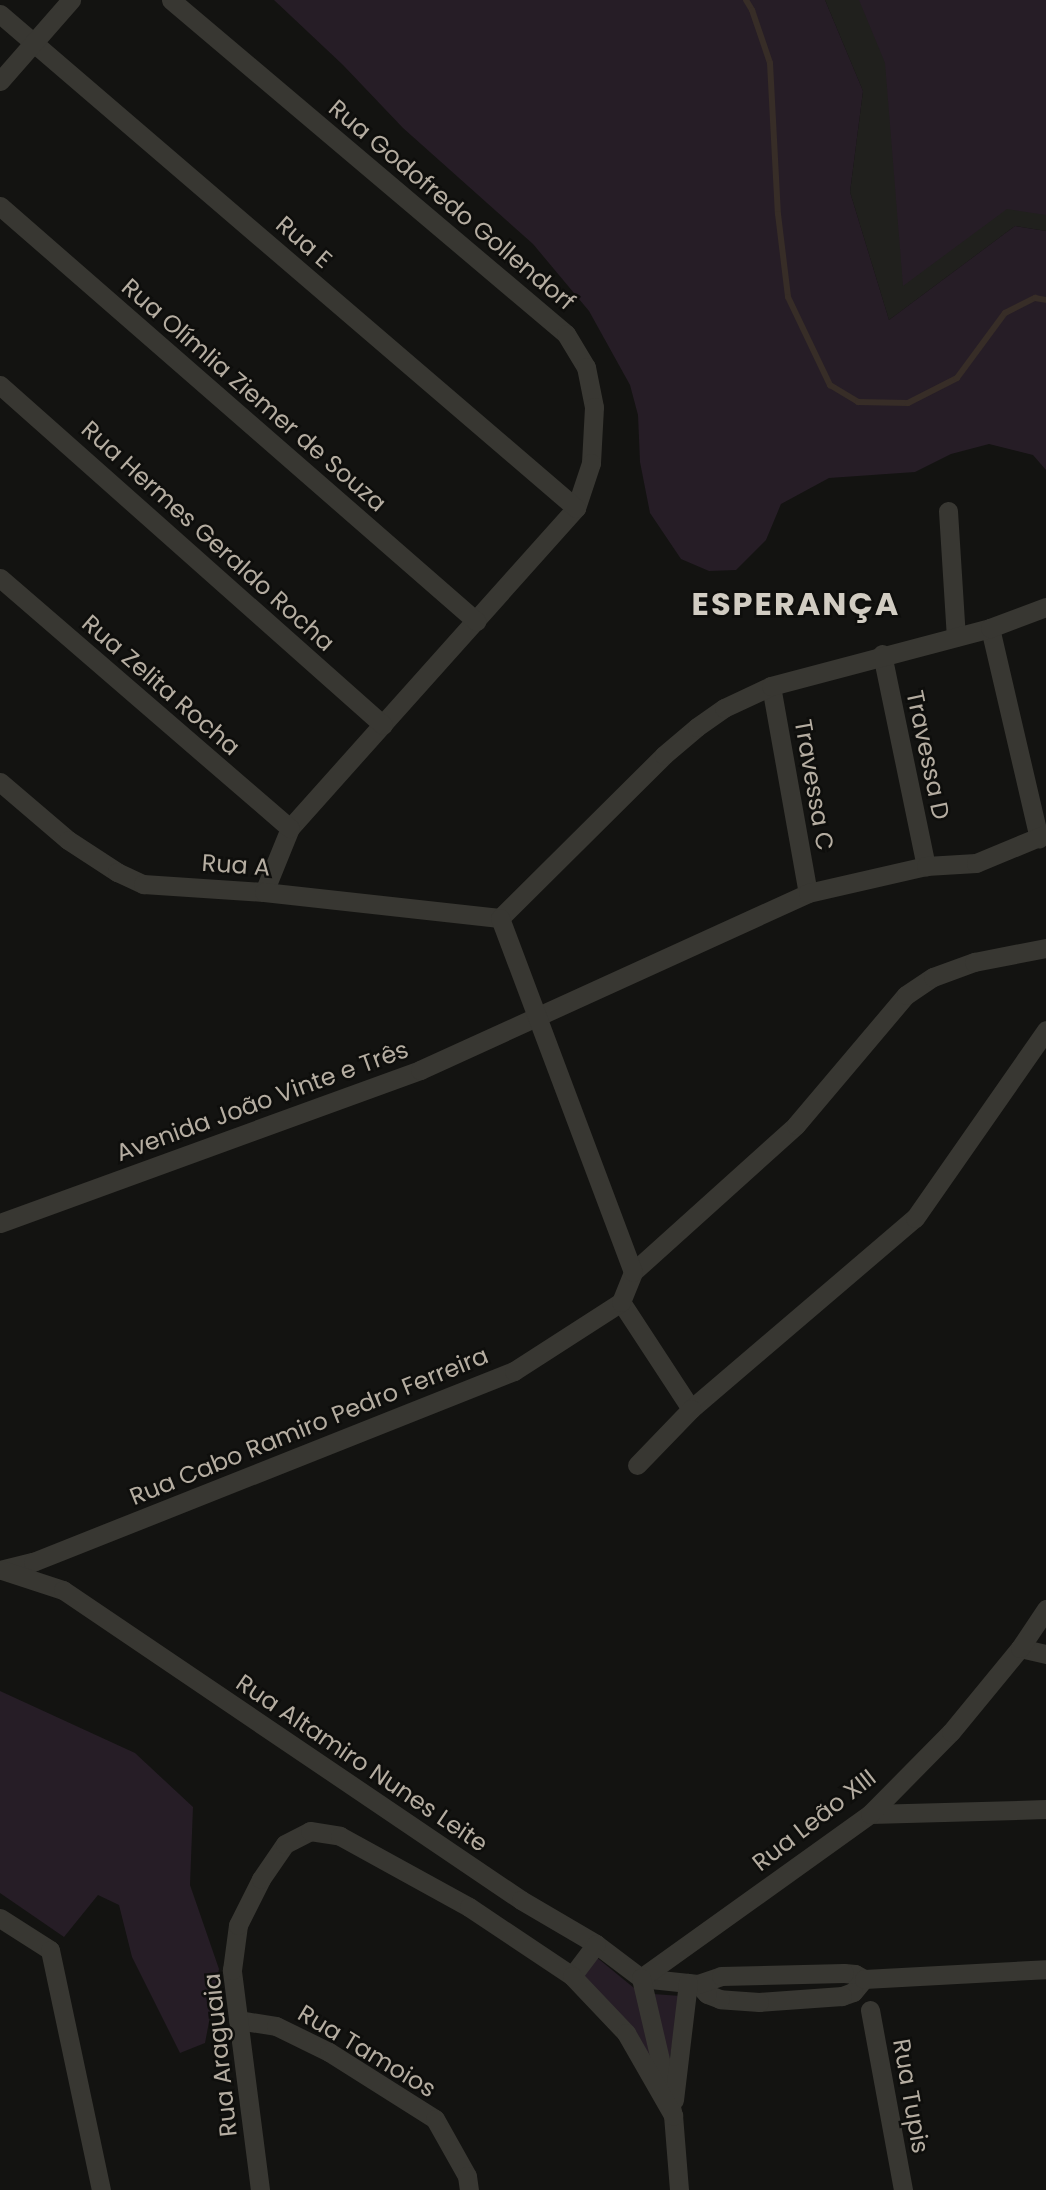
<!DOCTYPE html>
<meta charset="utf-8">
<style>
body{margin:0}
#map{position:relative;width:1046px;height:2190px;overflow:hidden;background:#131311;font-family:Poppins,sans-serif}
div>[style]{position:absolute}
[style*='--x']{left:calc(var(--x)*1px);top:calc(var(--y)*1px);width:calc(var(--w)*1px);rotate:calc(var(--a)*1deg)}
.built>*{inset:0;background:#20201d}
.green>*{inset:0;background:#261d26}
.stream>*{height:6px;margin:-3px;padding:0 3px;transform-origin:3px;border-radius:3px;background:#372d27}
.street>*{height:19px;margin:-9.5px;padding:0 9.5px;transform-origin:9.5px;border-radius:9.5px;background:#383732}
span{translate:-50% -50%;white-space:nowrap;text-align:center;line-height:1.15;-webkit-text-stroke:5px #0e0e0c;paint-order:stroke}
.street-label{font-size:24px;color:#b5ada1}
.district-label{font-size:32px;color:#d1ccc2;font-weight:700;letter-spacing:2px}
</style>
<div id="map">
<div class="built">
<i style="clip-path:polygon(825px 0,1046px 0,1046px 231px,1015px 226px,889px 320px,850px 192px,863px 91px)"></i>
</div>
<div class="green">
<i style="clip-path:polygon(274px 0,825px 0,863px 91px,850px 192px,889px 320px,1015px 226px,1046px 231px,1046px 470px,1033px 455px,989px 444px,951px 454px,915px 472px,829px 478px,781px 504px,766px 540px,736px 570px,709px 571px,681px 559px,650px 513px,640px 462px,638px 415px,630px 385px,589px 311px,533px 244px,403px 128px,343px 65px)"></i>
<i style="clip-path:polygon(859px 0,1046px 0,1046px 215px,1007px 209px,903px 286px,885px 63px)"></i>
<i style="clip-path:polygon(0 1691px,135px 1753px,193px 1807px,190px 1885px,219px 1969px,205px 2043px,180px 2053px,132px 1957px,119px 1905px,98px 1895px,64px 1937px,0 1893px)"></i>
<i style="clip-path:polygon(595px 1956px,645px 1997px,659px 2080px,581px 1976px)"></i>
<i style="clip-path:polygon(653px 1994px,681px 1996px,666px 2079px)"></i>
</div>
<div class="stream">
<i style="--x:746;--y:0;--w:12;--a:59"></i>
<i style="--x:752;--y:10;--w:56;--a:71.2"></i>
<i style="--x:770;--y:63;--w:151;--a:87"></i>
<i style="--x:778;--y:214;--w:84;--a:83.1"></i>
<i style="--x:788;--y:297;--w:98;--a:64.5"></i>
<i style="--x:830;--y:385;--w:33;--a:31"></i>
<i style="--x:858;--y:402;--w:50;--a:1.1"></i>
<i style="--x:908;--y:403;--w:55;--a:-27"></i>
<i style="--x:957;--y:378;--w:81;--a:-53.6"></i>
<i style="--x:1005;--y:313;--w:34;--a:-27"></i>
<i style="--x:1035;--y:298;--w:11;--a:10"></i>
</div>
<div class="street">
<i style="--x:171;--y:0;--w:517;--a:40.22"></i>
<i style="--x:566;--y:334;--w:39;--a:59"></i>
<i style="--x:586;--y:367;--w:41;--a:78.7"></i>
<i style="--x:594;--y:407;--w:56;--a:93.1"></i>
<i style="--x:591;--y:463;--w:47;--a:108.4"></i>
<i style="--x:576;--y:508;--w:429;--a:131.8"></i>
<i style="--x:290;--y:828;--w:69;--a:112.1"></i>
<i style="--x:0;--y:14;--w:759;--a:40.62"></i>
<i style="--x:0;--y:81;--w:108;--a:-48.8"></i>
<i style="--x:0;--y:206;--w:632;--a:41.08"></i>
<i style="--x:0;--y:385;--w:512;--a:41.6"></i>
<i style="--x:948;--y:511;--w:126;--a:86.4"></i>
<i style="--x:0;--y:578;--w:383;--a:40.8"></i>
<i style="--x:990;--y:628;--w:216;--a:76.9"></i>
<i style="--x:882;--y:654;--w:217;--a:78.3"></i>
<i style="--x:771;--y:686;--w:210;--a:79.9"></i>
<i style="--x:0;--y:782;--w:89;--a:40.5"></i>
<i style="--x:68;--y:840;--w:59;--a:33.1"></i>
<i style="--x:117;--y:872;--w:29;--a:25"></i>
<i style="--x:143;--y:884;--w:121;--a:3.8"></i>
<i style="--x:264;--y:892;--w:237;--a:6.3"></i>
<i style="--x:500;--y:918;--w:231;--a:-44.8"></i>
<i style="--x:664;--y:755;--w:43;--a:-40.3"></i>
<i style="--x:697;--y:727;--w:33;--a:-35"></i>
<i style="--x:724;--y:708;--w:52;--a:-25.1"></i>
<i style="--x:771;--y:686;--w:227;--a:-14.8"></i>
<i style="--x:990;--y:628;--w:60;--a:-20.6"></i>
<i style="--x:0;--y:1223;--w:447;--a:-20"></i>
<i style="--x:420;--y:1070;--w:426;--a:-24.5"></i>
<i style="--x:808;--y:893;--w:121;--a:-12.9"></i>
<i style="--x:926;--y:866;--w:50;--a:-3.4"></i>
<i style="--x:976;--y:863;--w:76;--a:-22.5"></i>
<i style="--x:633;--y:1272;--w:219;--a:-42"></i>
<i style="--x:796;--y:1125;--w:170;--a:-49.8"></i>
<i style="--x:906;--y:995;--w:32;--a:-34"></i>
<i style="--x:933;--y:977;--w:44;--a:-20.1"></i>
<i style="--x:974;--y:962;--w:73;--a:-11"></i>
<i style="--x:621;--y:1302;--w:128;--a:56.8"></i>
<i style="--x:691;--y:1409;--w:294;--a:-40.5"></i>
<i style="--x:915;--y:1218;--w:229;--a:-55.1"></i>
<i style="--x:637;--y:1465;--w:78;--a:-46"></i>
<i style="--x:0;--y:1570;--w:34;--a:-14"></i>
<i style="--x:33;--y:1562;--w:518;--a:-21.66"></i>
<i style="--x:514;--y:1371;--w:127;--a:-32.8"></i>
<i style="--x:621;--y:1302;--w:32;--a:-68"></i>
<i style="--x:633;--y:1272;--w:378;--a:-110.6"></i>
<i style="--x:2;--y:1570;--w:64;--a:18.2"></i>
<i style="--x:63;--y:1590;--w:553;--a:34.09"></i>
<i style="--x:521;--y:1900;--w:87;--a:30.4"></i>
<i style="--x:596;--y:1944;--w:56;--a:37.1"></i>
<i style="--x:641;--y:1978;--w:57;--a:6"></i>
<i style="--x:1020;--y:1648;--w:27;--a:13"></i>
<i style="--x:870;--y:1814;--w:176;--a:-1.6"></i>
<i style="--x:0;--y:1918;--w:59;--a:32.6"></i>
<i style="--x:50;--y:1950;--w:245;--a:78"></i>
<i style="--x:844;--y:1973;--w:11;--a:5"></i>
<i style="--x:855;--y:1974;--w:10;--a:29"></i>
<i style="--x:864;--y:1979;--w:17;--a:130"></i>
<i style="--x:853;--y:1992;--w:12;--a:160"></i>
<i style="--x:842;--y:1996;--w:83;--a:175.9"></i>
<i style="--x:759;--y:2002;--w:39;--a:-176"></i>
<i style="--x:720;--y:1999;--w:14;--a:-159"></i>
<i style="--x:707;--y:1994;--w:13;--a:-132"></i>
<i style="--x:698;--y:1984;--w:24;--a:-19"></i>
<i style="--x:721;--y:1976;--w:123;--a:-1.4"></i>
<i style="--x:572;--y:1976;--w:40;--a:-53"></i>
<i style="--x:641;--y:1978;--w:282;--a:-35.6"></i>
<i style="--x:870;--y:1814;--w:115;--a:-45.4"></i>
<i style="--x:951;--y:1732;--w:109;--a:-50.6"></i>
<i style="--x:1020;--y:1648;--w:47;--a:-56.3"></i>
<i style="--x:641;--y:1978;--w:141;--a:76.9"></i>
<i style="--x:673;--y:2115;--w:75;--a:85.4"></i>
<i style="--x:864;--y:1979;--w:182;--a:-3.1"></i>
<i style="--x:870;--y:2010;--w:183;--a:79.6"></i>
<i style="--x:238;--y:2020;--w:38;--a:9"></i>
<i style="--x:276;--y:2026;--w:59;--a:26.1"></i>
<i style="--x:329;--y:2052;--w:125;--a:32.3"></i>
<i style="--x:435;--y:2119;--w:65;--a:60.7"></i>
<i style="--x:467;--y:2176;--w:14;--a:82"></i>
<i style="--x:674;--y:2100;--w:118;--a:-83.2"></i>
<i style="--x:260;--y:2190;--w:222;--a:-97.3"></i>
<i style="--x:232;--y:1970;--w:45;--a:-82.4"></i>
<i style="--x:238;--y:1925;--w:51;--a:-63.4"></i>
<i style="--x:261;--y:1879;--w:42;--a:-55.6"></i>
<i style="--x:285;--y:1844;--w:28;--a:-27"></i>
<i style="--x:310;--y:1831;--w:30;--a:9"></i>
<i style="--x:340;--y:1836;--w:147;--a:28.8"></i>
<i style="--x:469;--y:1907;--w:124;--a:33.8"></i>
<i style="--x:572;--y:1976;--w:79;--a:46.5"></i>
<i style="--x:626;--y:2033;--w:95;--a:60.2"></i>
</div>
<div class="street-label">
<span style="left:452px;top:205px;rotate:40deg">Rua Godofredo Gollendorf</span>
<span style="left:304px;top:242px;rotate:41deg">Rua E</span>
<span style="left:254px;top:395px;rotate:41deg">Rua Olímlia Ziemer de Souza</span>
<span style="left:208px;top:536px;rotate:42deg">Rua Hermes Geraldo Rocha</span>
<span style="left:161px;top:685px;rotate:41deg">Rua Zelita Rocha</span>
<span style="left:928px;top:755px;rotate:78deg">Travessa D</span>
<span style="left:814px;top:785px;rotate:80deg">Travessa C</span>
<span style="left:236px;top:865px;rotate:4deg">Rua A</span>
<span style="left:262px;top:1101px;rotate:-20deg">Avenida João Vinte e Três</span>
<span style="left:309px;top:1426px;rotate:-22deg">Rua Cabo Ramiro Pedro Ferreira</span>
<span style="left:362px;top:1763px;rotate:34deg">Rua Altamiro Nunes Leite</span>
<span style="left:814px;top:1820px;rotate:-38deg">Rua Leão XIII</span>
<span style="left:367px;top:2051px;rotate:31deg">Rua Tamoios</span>
<span style="left:220px;top:2055px;rotate:-96deg">Rua Araguaia</span>
<span style="left:911px;top:2096px;rotate:80deg">Rua Tupis</span>
</div>
<div class="district-label">
<span style="left:796px;top:604px">ESPERANÇA</span>
</div>
</div>
